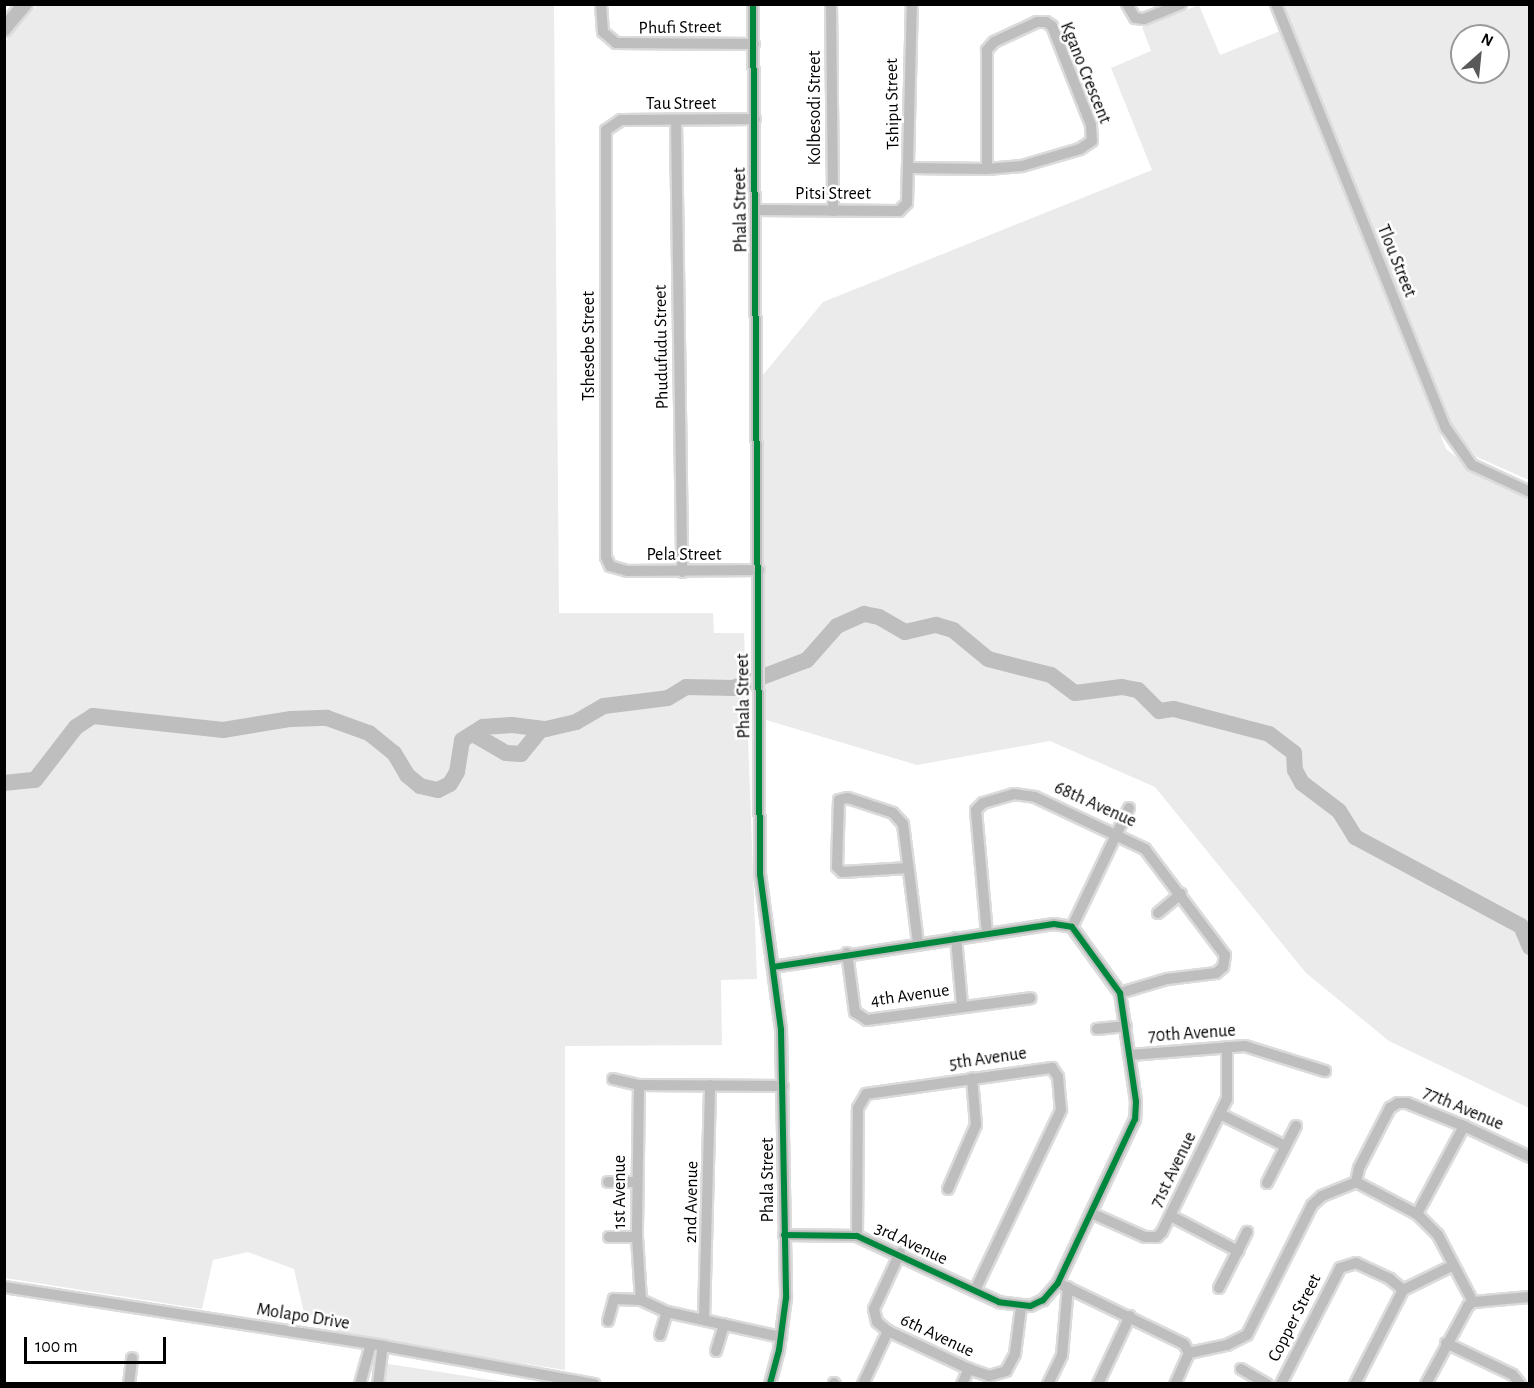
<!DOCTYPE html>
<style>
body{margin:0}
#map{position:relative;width:1534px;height:1388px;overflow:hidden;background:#fff;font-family:"Alegreya Sans",sans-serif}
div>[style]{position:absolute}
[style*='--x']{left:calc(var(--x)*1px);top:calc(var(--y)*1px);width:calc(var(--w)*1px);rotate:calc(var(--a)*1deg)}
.green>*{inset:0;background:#ebebeb}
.river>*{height:16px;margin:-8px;padding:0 8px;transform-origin:8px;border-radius:8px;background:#bebebe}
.roads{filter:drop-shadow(2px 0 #dbdbdb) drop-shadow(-2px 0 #dbdbdb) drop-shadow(0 2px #dbdbdb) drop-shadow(0 -2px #dbdbdb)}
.minor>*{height:10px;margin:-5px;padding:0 5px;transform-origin:5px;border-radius:5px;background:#bebebe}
.major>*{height:14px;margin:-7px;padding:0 7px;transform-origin:7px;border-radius:7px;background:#bebebe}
.cycleway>*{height:6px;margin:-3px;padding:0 3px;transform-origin:3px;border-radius:3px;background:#00873e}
span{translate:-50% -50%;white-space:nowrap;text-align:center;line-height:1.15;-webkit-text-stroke:5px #fff;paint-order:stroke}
.street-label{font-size:18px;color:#000}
.frame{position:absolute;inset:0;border:6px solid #000;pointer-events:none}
.north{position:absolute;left:1450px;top:24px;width:60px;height:60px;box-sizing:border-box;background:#fff;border:2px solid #999;border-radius:50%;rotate:27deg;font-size:16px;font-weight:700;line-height:24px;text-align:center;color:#000}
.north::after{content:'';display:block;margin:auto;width:21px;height:27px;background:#595959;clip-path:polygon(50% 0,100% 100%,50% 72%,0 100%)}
.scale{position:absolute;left:24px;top:1337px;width:142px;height:27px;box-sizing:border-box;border:3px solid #000;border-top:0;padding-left:8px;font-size:18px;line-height:21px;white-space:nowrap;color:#000;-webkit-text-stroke:4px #fff;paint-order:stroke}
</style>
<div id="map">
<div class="green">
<i style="clip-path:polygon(37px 5px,554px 5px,559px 613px,713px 613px,714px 633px,744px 633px,757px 979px,721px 980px,722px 1045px,565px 1046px,565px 1370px,345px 1335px,304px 1313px,294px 1269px,248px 1252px,213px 1260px,202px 1309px,5px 1278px,4px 43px)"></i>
<i style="clip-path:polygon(1199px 5px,1220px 55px,1280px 31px,1446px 449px,1482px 476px,1529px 494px,1529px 1108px,1389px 1041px,1306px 973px,1155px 787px,1050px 741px,917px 765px,766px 720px,757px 382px,823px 302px,1152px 170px,1111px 68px,1151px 51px,1142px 27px)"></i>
<i style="clip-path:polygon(evenodd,1280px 5px,1529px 5px,1529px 480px,1477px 457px,1452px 426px,1280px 5px,1462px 36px,1498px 36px,1498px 72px,1462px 72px,1462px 36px)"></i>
<i style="clip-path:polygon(382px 1363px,512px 1383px,380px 1384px)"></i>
</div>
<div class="river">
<i style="--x:473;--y:734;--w:38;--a:30"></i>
<i style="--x:506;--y:753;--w:15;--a:4"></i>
<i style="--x:521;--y:754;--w:32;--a:-51"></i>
<i style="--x:4;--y:783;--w:31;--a:-6"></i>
<i style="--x:35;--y:780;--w:67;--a:-52.3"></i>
<i style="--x:76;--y:727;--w:20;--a:-33"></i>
<i style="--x:93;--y:716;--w:131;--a:6.1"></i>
<i style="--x:223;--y:730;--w:69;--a:-9.2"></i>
<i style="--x:291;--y:719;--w:36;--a:-2"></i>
<i style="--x:327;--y:718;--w:45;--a:19.7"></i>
<i style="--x:369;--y:733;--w:32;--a:39"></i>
<i style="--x:394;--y:753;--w:26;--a:59"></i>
<i style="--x:407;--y:775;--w:17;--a:40"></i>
<i style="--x:420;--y:786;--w:18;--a:13"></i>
<i style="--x:438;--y:790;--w:13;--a:-27"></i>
<i style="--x:450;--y:784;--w:14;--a:-60"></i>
<i style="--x:457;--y:772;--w:32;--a:-81"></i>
<i style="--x:462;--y:740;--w:25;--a:-32"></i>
<i style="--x:483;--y:727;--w:29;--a:-4"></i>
<i style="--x:512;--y:725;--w:34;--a:7"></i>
<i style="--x:546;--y:729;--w:31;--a:-13"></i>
<i style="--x:576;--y:722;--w:32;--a:-30"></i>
<i style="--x:604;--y:706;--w:64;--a:-7.1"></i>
<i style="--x:668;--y:698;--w:21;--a:-31"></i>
<i style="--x:686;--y:687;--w:47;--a:1.2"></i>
<i style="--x:733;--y:688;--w:79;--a:-20.7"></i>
<i style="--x:807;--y:660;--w:45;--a:-48.6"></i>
<i style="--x:837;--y:626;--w:30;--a:-24"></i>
<i style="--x:864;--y:614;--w:15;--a:11"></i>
<i style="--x:879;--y:617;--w:30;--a:30"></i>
<i style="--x:905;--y:632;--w:32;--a:-13"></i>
<i style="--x:936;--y:625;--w:18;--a:16"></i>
<i style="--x:953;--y:630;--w:45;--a:39.6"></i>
<i style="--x:988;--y:659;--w:65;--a:14.3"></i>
<i style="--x:1051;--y:675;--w:30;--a:37"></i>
<i style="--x:1075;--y:693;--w:47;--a:-7.3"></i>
<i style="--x:1122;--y:687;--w:16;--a:11"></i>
<i style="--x:1138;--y:690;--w:30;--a:45"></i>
<i style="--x:1159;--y:711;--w:15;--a:-8"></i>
<i style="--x:1174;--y:709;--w:98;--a:14.7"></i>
<i style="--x:1269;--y:734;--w:31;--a:37"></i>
<i style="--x:1294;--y:753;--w:17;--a:87"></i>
<i style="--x:1295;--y:770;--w:15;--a:62"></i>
<i style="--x:1302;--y:783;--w:46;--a:37.1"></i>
<i style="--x:1339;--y:811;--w:31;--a:58"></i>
<i style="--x:1355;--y:837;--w:188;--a:28.2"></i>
<i style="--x:1521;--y:926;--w:23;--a:67"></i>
</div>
<div class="roads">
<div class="minor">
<i style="--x:601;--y:4;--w:28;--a:86"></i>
<i style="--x:603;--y:32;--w:17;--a:40"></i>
<i style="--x:616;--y:43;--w:138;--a:0.4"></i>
<i style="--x:753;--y:4;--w:870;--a:89.54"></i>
<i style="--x:760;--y:874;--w:157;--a:82.3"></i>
<i style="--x:781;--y:1030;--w:268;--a:88.9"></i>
<i style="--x:786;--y:1298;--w:52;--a:97.7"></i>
<i style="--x:779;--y:1350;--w:35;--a:105"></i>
<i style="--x:831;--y:4;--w:207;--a:89.4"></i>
<i style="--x:1127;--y:4;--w:16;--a:60"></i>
<i style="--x:1135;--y:18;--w:9;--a:6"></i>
<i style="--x:1144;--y:19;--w:40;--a:-22"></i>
<i style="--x:1276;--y:4;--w:457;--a:68.2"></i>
<i style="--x:1446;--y:428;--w:45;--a:54.9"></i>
<i style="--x:1472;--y:465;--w:64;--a:25"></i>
<i style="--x:755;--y:119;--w:134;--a:179.6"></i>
<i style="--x:621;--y:120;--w:18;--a:146"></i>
<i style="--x:606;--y:130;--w:427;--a:90"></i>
<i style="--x:606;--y:557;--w:10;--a:66"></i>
<i style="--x:610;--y:566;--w:18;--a:16"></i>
<i style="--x:627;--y:571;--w:132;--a:-0.4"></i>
<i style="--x:676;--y:122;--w:450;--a:89.2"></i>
<i style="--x:910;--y:168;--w:77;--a:0.7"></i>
<i style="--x:987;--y:169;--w:35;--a:-5"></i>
<i style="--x:1022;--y:166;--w:60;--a:-16.3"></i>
<i style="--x:1080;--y:149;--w:14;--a:-34"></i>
<i style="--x:1092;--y:141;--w:16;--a:-94"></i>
<i style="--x:1091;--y:125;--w:106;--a:-111.5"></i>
<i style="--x:1052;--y:26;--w:7;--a:-146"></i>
<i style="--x:1046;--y:22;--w:9;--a:180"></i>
<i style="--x:1037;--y:22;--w:47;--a:155.1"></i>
<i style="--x:994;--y:42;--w:11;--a:131"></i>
<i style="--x:987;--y:50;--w:119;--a:90"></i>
<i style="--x:756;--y:210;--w:143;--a:0.4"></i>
<i style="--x:899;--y:211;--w:11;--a:-45"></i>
<i style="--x:907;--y:203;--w:199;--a:-88.6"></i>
<i style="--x:908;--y:868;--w:66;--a:176.5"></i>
<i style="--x:842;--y:872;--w:7;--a:-135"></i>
<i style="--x:837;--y:867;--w:67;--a:-88.3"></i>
<i style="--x:839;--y:800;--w:9;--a:-13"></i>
<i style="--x:848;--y:798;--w:47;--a:18.4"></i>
<i style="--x:893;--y:813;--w:15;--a:48"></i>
<i style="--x:903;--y:824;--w:120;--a:82.8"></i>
<i style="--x:1158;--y:913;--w:30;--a:-40"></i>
<i style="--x:1072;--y:927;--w:132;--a:-64.4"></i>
<i style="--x:987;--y:934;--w:124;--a:-95.1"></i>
<i style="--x:976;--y:810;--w:10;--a:-45"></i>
<i style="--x:983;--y:803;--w:32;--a:-16"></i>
<i style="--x:1014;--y:794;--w:21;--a:8"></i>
<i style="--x:1035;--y:797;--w:122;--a:25.3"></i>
<i style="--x:1145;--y:849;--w:133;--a:53"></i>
<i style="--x:1225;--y:955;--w:12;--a:99"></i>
<i style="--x:1223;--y:967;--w:9;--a:139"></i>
<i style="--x:1216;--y:973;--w:49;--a:173"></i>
<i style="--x:1167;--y:979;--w:49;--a:163.4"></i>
<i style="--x:956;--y:938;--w:67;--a:84.9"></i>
<i style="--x:847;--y:953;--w:60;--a:82.3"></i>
<i style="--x:855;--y:1012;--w:14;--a:34"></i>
<i style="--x:867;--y:1020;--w:165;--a:-7.6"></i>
<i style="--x:773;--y:967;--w:284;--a:-8.7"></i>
<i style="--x:1054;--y:924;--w:18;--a:9"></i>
<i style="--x:1072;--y:927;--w:82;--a:54"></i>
<i style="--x:1120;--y:993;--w:110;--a:81.6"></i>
<i style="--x:1136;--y:1102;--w:17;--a:93"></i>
<i style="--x:1135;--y:1119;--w:181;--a:115.2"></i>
<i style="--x:1058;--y:1283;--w:23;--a:131"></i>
<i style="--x:1043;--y:1300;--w:14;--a:155"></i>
<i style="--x:1030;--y:1306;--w:31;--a:-173"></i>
<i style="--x:999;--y:1302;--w:157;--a:-155.1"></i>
<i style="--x:857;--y:1236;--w:73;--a:-179.2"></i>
<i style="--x:1097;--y:1029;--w:29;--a:-6"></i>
<i style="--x:1130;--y:1055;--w:115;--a:-4.5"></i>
<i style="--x:1245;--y:1046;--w:84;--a:17.4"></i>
<i style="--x:613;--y:1079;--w:27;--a:13"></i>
<i style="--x:639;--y:1085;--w:144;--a:0.4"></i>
<i style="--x:639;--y:1085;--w:152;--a:90.8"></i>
<i style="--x:637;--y:1237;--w:63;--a:86.4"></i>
<i style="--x:1220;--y:1114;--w:72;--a:26.2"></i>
<i style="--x:608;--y:1182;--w:28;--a:0"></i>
<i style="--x:1267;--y:1183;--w:64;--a:-63"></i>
<i style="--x:948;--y:1189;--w:70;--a:-66.4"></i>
<i style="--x:976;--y:1125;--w:47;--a:-94.9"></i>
<i style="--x:1091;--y:1213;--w:59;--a:24"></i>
<i style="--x:1145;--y:1237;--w:12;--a:0"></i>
<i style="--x:1157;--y:1237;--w:7;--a:-45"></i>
<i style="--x:1162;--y:1232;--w:148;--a:-64"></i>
<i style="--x:1227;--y:1099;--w:52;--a:-90"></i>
<i style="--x:1417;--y:1214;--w:100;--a:-61.9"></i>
<i style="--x:1171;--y:1216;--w:76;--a:27.6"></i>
<i style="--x:857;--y:1236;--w:128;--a:-89.6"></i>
<i style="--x:858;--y:1108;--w:16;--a:-60"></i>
<i style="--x:866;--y:1094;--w:188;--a:-8"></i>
<i style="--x:1052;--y:1068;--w:11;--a:56"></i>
<i style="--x:1058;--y:1077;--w:33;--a:85"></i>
<i style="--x:1061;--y:1110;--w:199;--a:115.5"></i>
<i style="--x:609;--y:1237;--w:28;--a:0"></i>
<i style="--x:900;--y:1253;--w:62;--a:114.9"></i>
<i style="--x:874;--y:1309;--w:13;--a:77"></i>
<i style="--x:877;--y:1322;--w:14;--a:39"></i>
<i style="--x:888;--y:1331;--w:89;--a:25.1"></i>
<i style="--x:969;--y:1369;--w:21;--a:19"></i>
<i style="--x:989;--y:1376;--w:18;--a:-16"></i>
<i style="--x:1006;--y:1371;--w:19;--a:-62"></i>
<i style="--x:1015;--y:1354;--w:47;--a:-82.7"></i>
<i style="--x:1058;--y:1283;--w:140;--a:25.8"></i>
<i style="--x:1184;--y:1344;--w:10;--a:61"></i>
<i style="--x:1189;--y:1353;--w:34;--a:114"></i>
<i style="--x:4;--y:1287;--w:384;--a:8.8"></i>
<i style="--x:383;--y:1346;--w:215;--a:10.2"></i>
<i style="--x:1219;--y:1288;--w:63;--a:-63.4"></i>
<i style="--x:1473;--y:1302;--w:76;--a:-117.6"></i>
<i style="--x:1438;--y:1235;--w:30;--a:-135"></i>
<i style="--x:1417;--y:1214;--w:69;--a:-152.3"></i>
<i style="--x:1356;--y:1182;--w:14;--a:-78"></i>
<i style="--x:1359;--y:1168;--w:68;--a:-62.7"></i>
<i style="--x:1390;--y:1108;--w:9;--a:-32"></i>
<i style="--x:1398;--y:1103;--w:9;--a:0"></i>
<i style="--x:1407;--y:1103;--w:61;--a:22"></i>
<i style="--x:1464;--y:1126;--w:73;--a:25.2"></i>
<i style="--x:704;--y:1319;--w:234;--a:-88.5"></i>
<i style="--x:608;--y:1321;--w:23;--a:-75"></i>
<i style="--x:614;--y:1299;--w:27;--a:2"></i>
<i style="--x:641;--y:1300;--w:29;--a:25"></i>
<i style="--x:667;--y:1312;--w:117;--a:12.4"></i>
<i style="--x:660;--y:1335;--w:24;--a:-73"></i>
<i style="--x:1446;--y:1343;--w:74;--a:25.5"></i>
<i style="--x:1513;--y:1375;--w:11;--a:52"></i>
<i style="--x:716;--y:1351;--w:28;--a:-73"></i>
<i style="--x:1189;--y:1353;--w:39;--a:-12"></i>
<i style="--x:1227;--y:1345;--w:22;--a:-27"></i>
<i style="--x:1247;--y:1335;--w:145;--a:-63.4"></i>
<i style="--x:1312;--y:1205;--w:13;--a:-42"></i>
<i style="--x:1322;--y:1196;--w:37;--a:-22"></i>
<i style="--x:1241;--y:1369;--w:30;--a:30"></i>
<i style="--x:834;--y:1383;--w:1;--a:45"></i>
<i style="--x:129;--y:1384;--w:26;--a:-83"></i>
<i style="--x:360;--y:1384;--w:41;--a:-74.6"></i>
<i style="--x:378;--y:1384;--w:38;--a:-83"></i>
<i style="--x:863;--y:1384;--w:59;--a:-64.7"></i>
<i style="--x:962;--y:1384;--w:17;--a:-65"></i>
<i style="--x:1048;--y:1384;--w:32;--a:-64"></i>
<i style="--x:1062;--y:1355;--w:68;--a:-85"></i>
<i style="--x:1098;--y:1384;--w:75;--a:-64.8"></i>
<i style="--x:1281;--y:1384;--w:130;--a:-63"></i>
<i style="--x:1340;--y:1268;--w:17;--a:-17"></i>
<i style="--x:1356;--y:1263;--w:38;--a:25"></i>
<i style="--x:1390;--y:1279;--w:17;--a:40"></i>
<i style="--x:1355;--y:1384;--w:106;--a:-62.9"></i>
<i style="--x:1403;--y:1290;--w:55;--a:-26.1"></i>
<i style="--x:1426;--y:1384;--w:89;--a:-61.7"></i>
<i style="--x:1468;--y:1306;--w:6;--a:-39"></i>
<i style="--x:1473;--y:1302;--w:57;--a:-5"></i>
</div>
<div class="major">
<i style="--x:4;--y:29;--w:33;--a:-50"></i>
</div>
</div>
<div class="cycleway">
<i style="--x:753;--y:4;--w:870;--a:89.54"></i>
<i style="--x:760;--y:874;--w:157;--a:82.3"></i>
<i style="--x:781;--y:1030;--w:268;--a:88.9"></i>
<i style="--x:786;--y:1298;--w:52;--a:97.7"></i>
<i style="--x:779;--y:1350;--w:35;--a:105"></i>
<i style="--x:773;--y:967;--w:284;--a:-8.7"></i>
<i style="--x:1054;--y:924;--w:18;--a:9"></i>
<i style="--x:1072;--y:927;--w:82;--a:54"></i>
<i style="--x:1120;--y:993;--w:110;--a:81.6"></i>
<i style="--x:1136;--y:1102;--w:17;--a:93"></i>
<i style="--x:1135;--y:1119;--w:181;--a:115.2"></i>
<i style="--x:1058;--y:1283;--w:23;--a:131"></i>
<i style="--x:1043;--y:1300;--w:14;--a:155"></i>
<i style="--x:1030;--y:1306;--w:31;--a:-173"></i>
<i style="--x:999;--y:1302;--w:157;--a:-155.1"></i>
<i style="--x:857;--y:1236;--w:73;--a:-179.2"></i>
</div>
<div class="street-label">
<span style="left:680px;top:28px;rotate:-1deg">Phufi Street</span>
<span style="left:1085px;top:73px;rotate:68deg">Kgano Crescent</span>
<span style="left:681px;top:104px">Tau Street</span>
<span style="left:893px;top:104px;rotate:-91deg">Tshipu Street</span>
<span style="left:815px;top:108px;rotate:-90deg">Kolbesodi Street</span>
<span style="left:833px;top:194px">Pitsi Street</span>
<span style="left:741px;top:210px;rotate:-91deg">Phala Street</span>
<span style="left:1396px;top:261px;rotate:68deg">Tlou Street</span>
<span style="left:589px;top:346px;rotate:-90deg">Tshesebe Street</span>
<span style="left:662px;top:347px;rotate:-91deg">Phudufudu Street</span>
<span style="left:684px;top:555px">Pela Street</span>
<span style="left:744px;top:696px;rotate:-91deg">Phala Street</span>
<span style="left:1095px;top:805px;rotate:24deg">68th Avenue</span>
<span style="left:910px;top:996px;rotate:-8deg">4th Avenue</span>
<span style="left:1192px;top:1034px;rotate:-4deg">70th Avenue</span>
<span style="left:988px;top:1059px;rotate:-8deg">5th Avenue</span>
<span style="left:1463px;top:1109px;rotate:23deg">77th Avenue</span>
<span style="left:1174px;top:1170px;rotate:-64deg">71st Avenue</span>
<span style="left:768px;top:1180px;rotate:-90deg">Phala Street</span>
<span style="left:620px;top:1192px;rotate:-90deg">1st Avenue</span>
<span style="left:692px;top:1202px;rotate:-89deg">2nd Avenue</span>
<span style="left:911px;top:1244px;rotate:25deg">3rd Avenue</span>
<span style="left:303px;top:1317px;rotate:9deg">Molapo Drive</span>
<span style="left:1295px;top:1318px;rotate:-63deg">Copper Street</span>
<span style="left:937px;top:1336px;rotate:25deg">6th Avenue</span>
</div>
<div class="frame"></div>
<div class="north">N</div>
<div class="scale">100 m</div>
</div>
